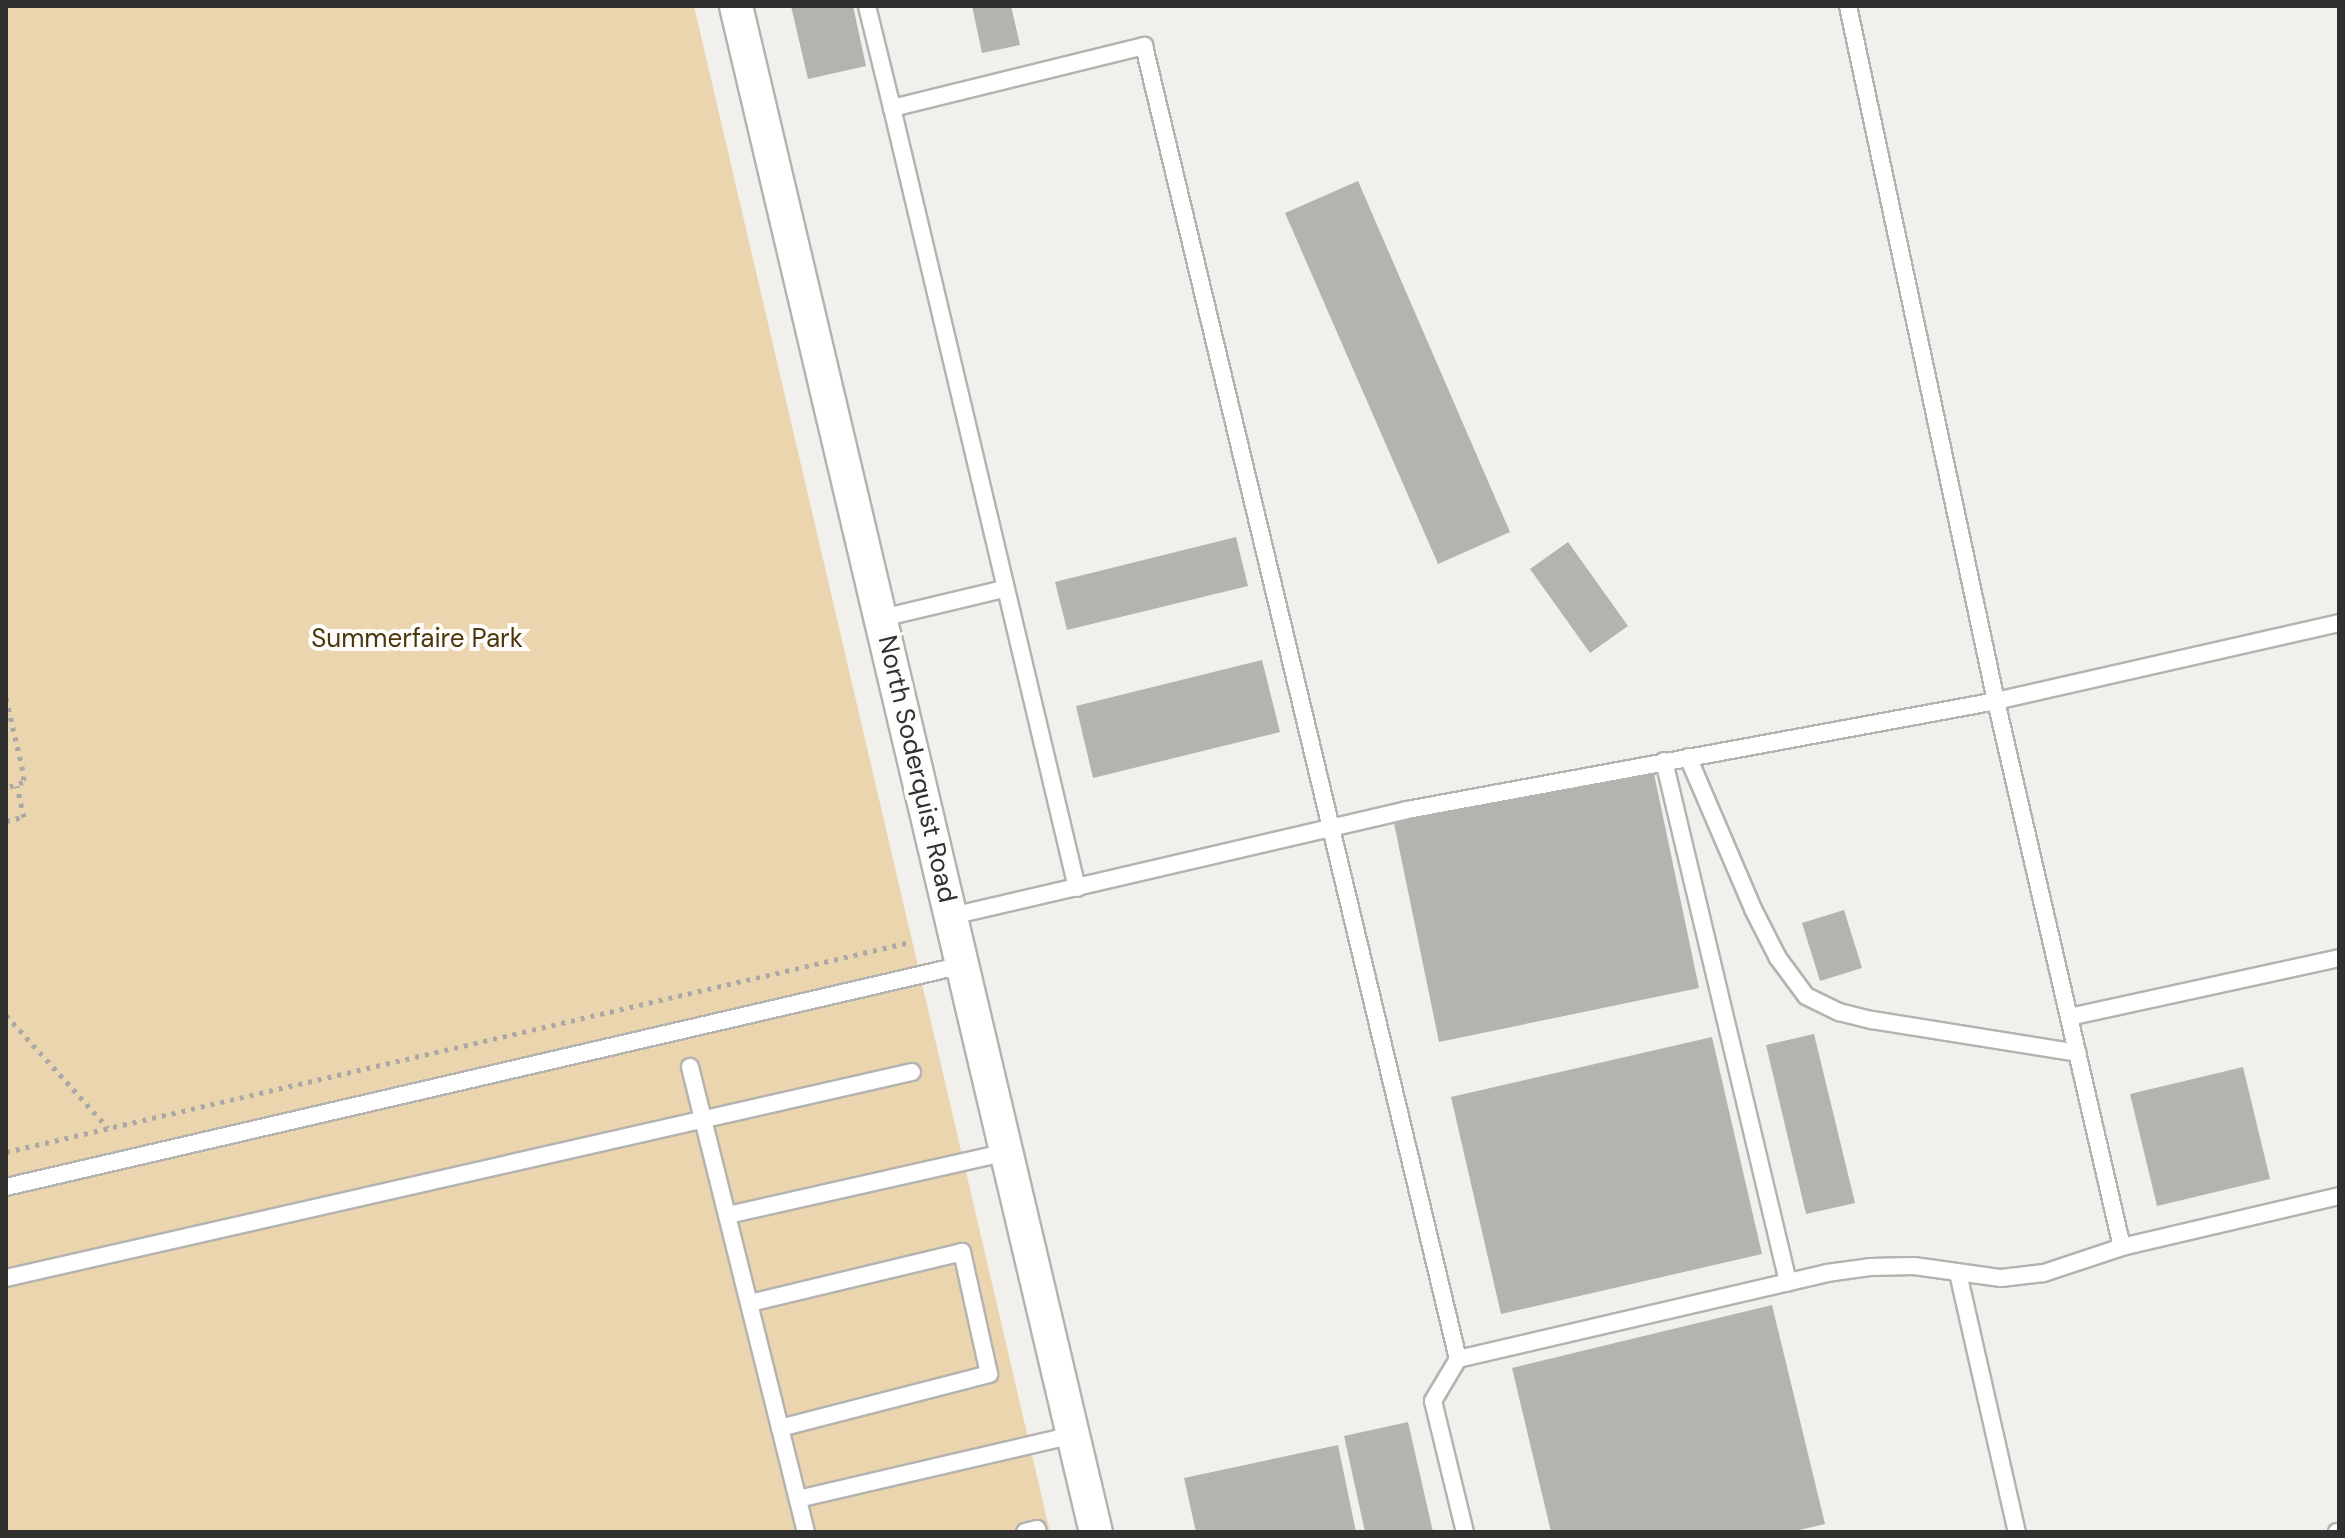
<!DOCTYPE html>
<style>
body{margin:0}
#map{position:relative;width:2345px;height:1538px;overflow:hidden;background:#f2f0ed;font-family:"DM Sans",sans-serif}
div>[style]{position:absolute}
[style*='--x']{left:calc(var(--x)*1px);top:calc(var(--y)*1px);width:calc(var(--w)*1px);rotate:calc(var(--a)*1deg)}
.green>*{inset:0;background:#ead5ae}
.building>*{inset:0;background:#b5b3b0}
.path>*{height:5px;margin-top:-2.5px;transform-origin:0;background:repeating-linear-gradient(90deg,#aaa9a6 0 4px,transparent 0 10px)}
.roads{filter:drop-shadow(2px 0 #b4b3b0) drop-shadow(-2px 0 #b4b3b0) drop-shadow(0 2px #b4b3b0) drop-shadow(0 -2px #b4b3b0)}
.lane>*{height:16px;margin:-8px;padding:0 8px;transform-origin:8px;border-radius:8px;background:#fff}
.street>*{height:32px;margin:-16px;padding:0 16px;transform-origin:16px;border-radius:16px;background:#fff}
span{translate:-50% -50%;white-space:nowrap;text-align:center;line-height:1.15;-webkit-text-stroke:8px #fffdfb;paint-order:stroke}
.park-label{font-size:26px;color:#4c380e}
.street-label{font-size:26px;color:#30302e}
.frame{position:absolute;inset:0;border:8px solid #30302e;pointer-events:none}
</style>
<div id="map">
<div class="green">
<i style="clip-path:polygon(6px 6px,694px 6px,1050px 1532px,6px 1532px)"></i>
</div>
<div class="building">
<i style="clip-path:polygon(791px 6px,853px 6px,866px 66px,808px 79px)"></i>
<i style="clip-path:polygon(972px 6px,1011px 6px,1020px 45px,982px 53px)"></i>
<i style="clip-path:polygon(1358px 181px,1510px 532px,1438px 564px,1285px 213px)"></i>
<i style="clip-path:polygon(1236px 537px,1248px 586px,1067px 630px,1055px 582px)"></i>
<i style="clip-path:polygon(1568px 542px,1628px 626px,1590px 653px,1530px 569px)"></i>
<i style="clip-path:polygon(1262px 660px,1280px 732px,1093px 778px,1076px 706px)"></i>
<i style="clip-path:polygon(1653px 769px,1699px 988px,1439px 1042px,1394px 823px)"></i>
<i style="clip-path:polygon(1844px 910px,1862px 968px,1820px 981px,1802px 923px)"></i>
<i style="clip-path:polygon(1814px 1034px,1855px 1203px,1806px 1214px,1766px 1045px)"></i>
<i style="clip-path:polygon(1712px 1037px,1762px 1254px,1501px 1314px,1451px 1097px)"></i>
<i style="clip-path:polygon(2243px 1067px,2270px 1179px,2157px 1206px,2130px 1094px)"></i>
<i style="clip-path:polygon(1772px 1305px,1825px 1524px,1791px 1532px,1551px 1532px,1512px 1368px)"></i>
<i style="clip-path:polygon(1408px 1422px,1433px 1532px,1365px 1532px,1344px 1436px)"></i>
<i style="clip-path:polygon(1338px 1445px,1356px 1532px,1196px 1532px,1184px 1478px)"></i>
</div>
<div class="path">
<i style="--x:6;--y:698;--w:80;--a:77"></i>
<i style="--x:24;--y:776;--w:6;--a:99"></i>
<i style="--x:23;--y:782;--w:18;--a:161"></i>
<i style="--x:6;--y:821;--w:18;--a:-13"></i>
<i style="--x:24;--y:817;--w:32;--a:-103"></i>
<i style="--x:6;--y:1015;--w:152;--a:47.9"></i>
<i style="--x:6;--y:1152;--w:924;--a:-13.07"></i>
</div>
<div class="roads">
<div class="lane">
<i style="--x:867;--y:6;--w:105;--a:76.2"></i>
<i style="--x:1848;--y:6;--w:711;--a:77.98"></i>
<i style="--x:1996;--y:701;--w:560;--a:77.01"></i>
<i style="--x:2122;--y:1247;--w:223;--a:-13.2"></i>
<i style="--x:882;--y:618;--w:125;--a:-13.4"></i>
<i style="--x:1688;--y:757;--w:165;--a:66.8"></i>
<i style="--x:1753;--y:909;--w:55;--a:63"></i>
<i style="--x:1778;--y:958;--w:47;--a:53.6"></i>
<i style="--x:1806;--y:996;--w:37;--a:26"></i>
<i style="--x:1839;--y:1012;--w:34;--a:14"></i>
<i style="--x:1872;--y:1020;--w:208;--a:9.1"></i>
<i style="--x:1664;--y:761;--w:536;--a:76.61"></i>
<i style="--x:1077;--y:888;--w:802;--a:-103.34"></i>
<i style="--x:892;--y:108;--w:260;--a:-13.8"></i>
<i style="--x:1144;--y:46;--w:1350;--a:76.55"></i>
<i style="--x:1458;--y:1359;--w:379;--a:-13.1"></i>
<i style="--x:1827;--y:1273;--w:43;--a:-7.9"></i>
<i style="--x:1870;--y:1267;--w:44;--a:-1.3"></i>
<i style="--x:1914;--y:1266;--w:88;--a:7.9"></i>
<i style="--x:2001;--y:1278;--w:43;--a:-6.6"></i>
<i style="--x:2044;--y:1273;--w:82;--a:-18.4"></i>
<i style="--x:952;--y:916;--w:467;--a:-13.1"></i>
<i style="--x:1407;--y:810;--w:599;--a:-10.48"></i>
<i style="--x:1996;--y:701;--w:352;--a:-12.8"></i>
<i style="--x:2069;--y:1017;--w:276;--a:-12.3"></i>
<i style="--x:690;--y:1067;--w:479;--a:76"></i>
<i style="--x:6;--y:1187;--w:982;--a:-13.06"></i>
<i style="--x:728;--y:1215;--w:286;--a:-12.7"></i>
<i style="--x:1958;--y:1273;--w:266;--a:77.2"></i>
<i style="--x:6;--y:1278;--w:929;--a:-12.81"></i>
<i style="--x:750;--y:1303;--w:218;--a:-13.5"></i>
<i style="--x:962;--y:1252;--w:125;--a:77.5"></i>
<i style="--x:989;--y:1374;--w:216;--a:165.5"></i>
<i style="--x:1458;--y:1359;--w:49;--a:120.8"></i>
<i style="--x:1433;--y:1401;--w:135;--a:76.3"></i>
<i style="--x:798;--y:1499;--w:282;--a:-13.1"></i>
<i style="--x:1025;--y:1532;--w:12;--a:-14"></i>
<i style="--x:1037;--y:1529;--w:3;--a:72"></i>
<i style="--x:2337;--y:1532;--w:2;--a:0"></i>
</div>
<div class="street">
<i style="--x:736;--y:6;--w:1568;--a:76.73"></i>
</div>
</div>
<div class="park-label">
<span style="left:417px;top:639px">Summerfaire Park</span>
</div>
<div class="street-label">
<span style="left:917px;top:769px;rotate:77deg">North Soderquist Road</span>
</div>
<div class="frame"></div>
</div>
